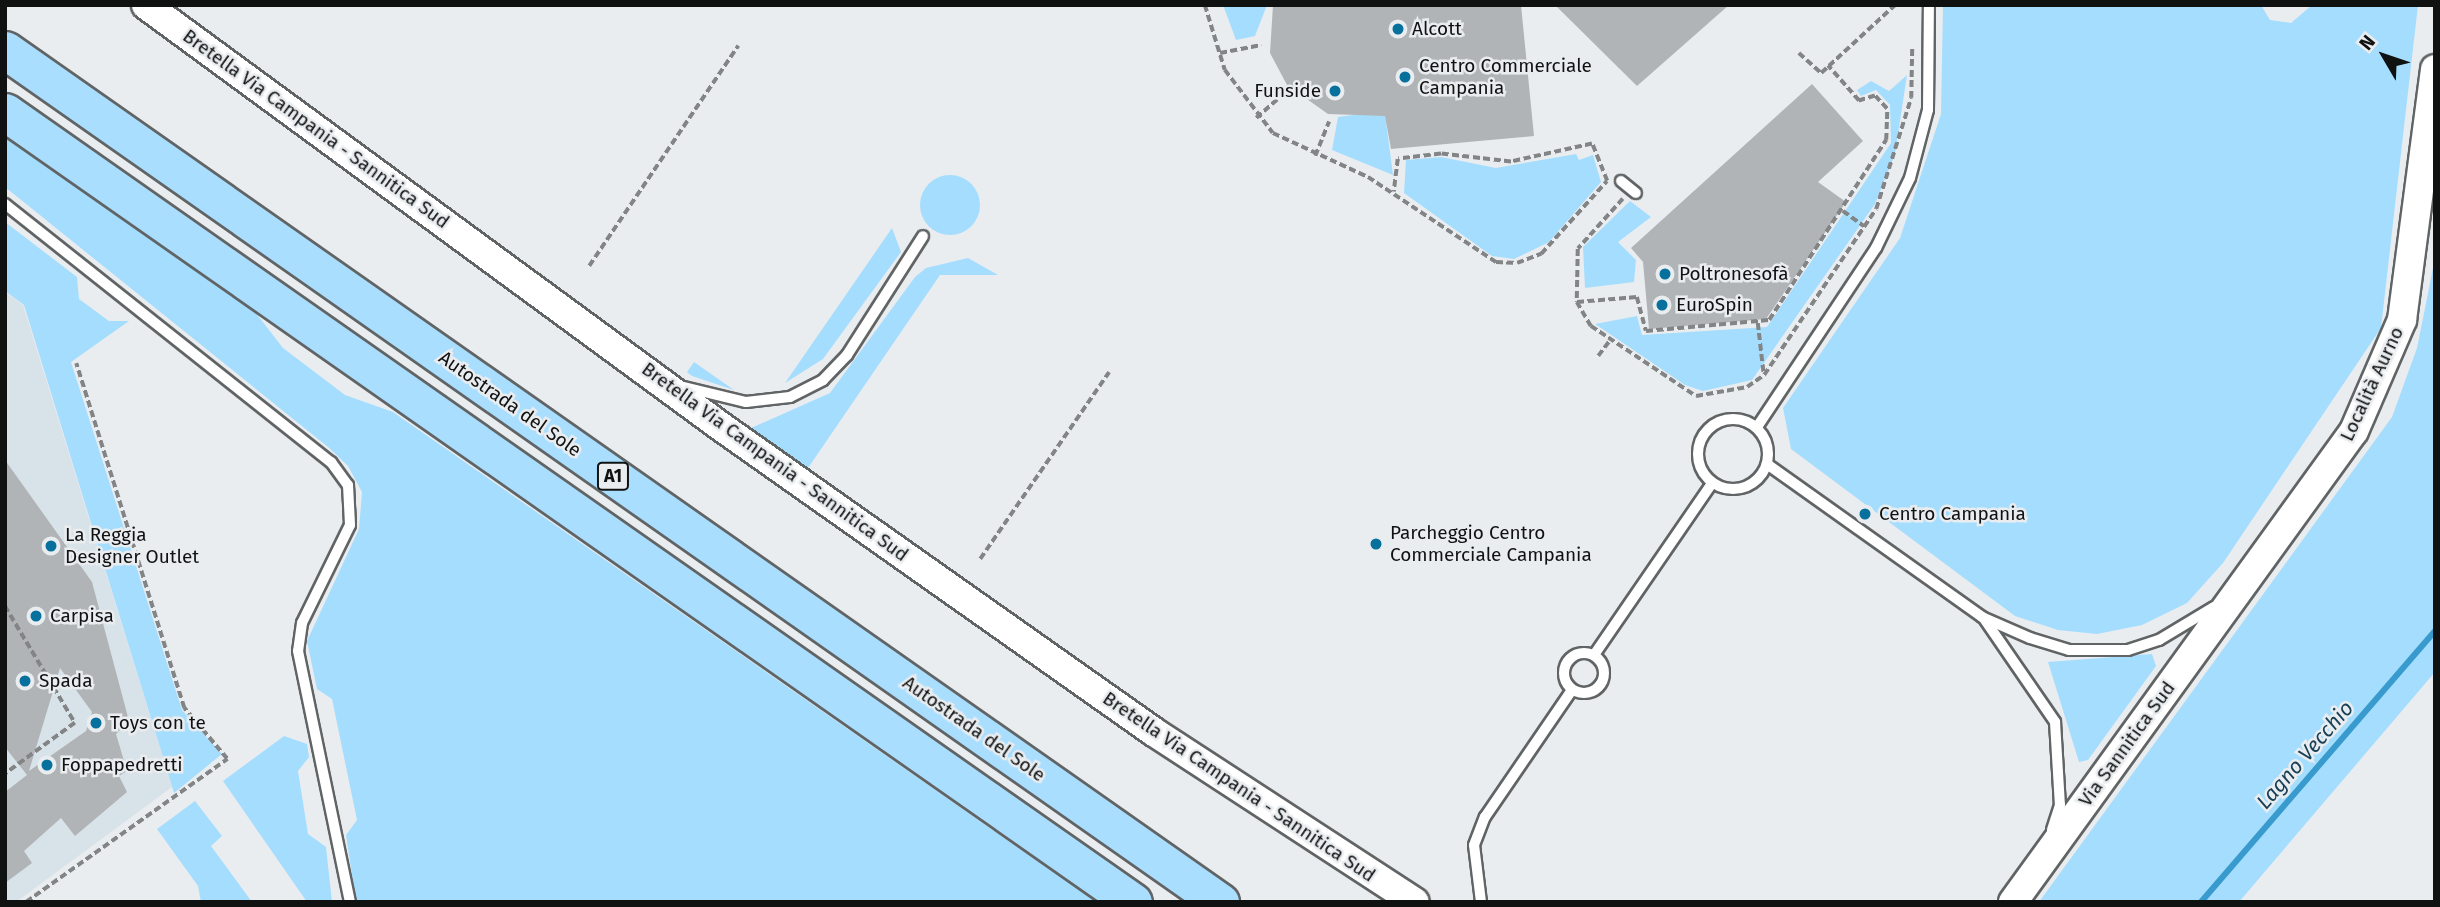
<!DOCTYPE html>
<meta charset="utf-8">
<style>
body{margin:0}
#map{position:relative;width:2440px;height:907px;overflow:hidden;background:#eaedef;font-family:"Fira Sans",sans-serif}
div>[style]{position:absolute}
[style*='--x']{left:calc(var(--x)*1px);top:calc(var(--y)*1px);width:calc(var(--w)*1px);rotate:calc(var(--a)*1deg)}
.built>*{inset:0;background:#d8e2e9}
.green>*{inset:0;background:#a5ddff}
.round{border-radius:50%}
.stream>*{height:6px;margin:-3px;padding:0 3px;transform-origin:3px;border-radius:3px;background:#399acd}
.building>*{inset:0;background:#b1b4b6}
.path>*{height:3.5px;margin-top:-1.75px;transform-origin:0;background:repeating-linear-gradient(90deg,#828485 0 7px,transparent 0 10.5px)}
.roads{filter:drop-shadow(2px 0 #616465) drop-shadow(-2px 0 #616465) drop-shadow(0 2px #616465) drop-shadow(0 -2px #616465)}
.lane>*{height:10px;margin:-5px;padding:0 5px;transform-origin:5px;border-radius:5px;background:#fff}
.lane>.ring{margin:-5px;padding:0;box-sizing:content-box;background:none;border:10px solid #fff;border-radius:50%}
.secondary>*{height:28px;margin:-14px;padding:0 14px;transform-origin:14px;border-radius:14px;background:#fff}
.highway>*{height:37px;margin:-18.5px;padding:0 18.5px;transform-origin:18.5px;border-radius:18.5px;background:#aadeff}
.dots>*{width:19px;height:19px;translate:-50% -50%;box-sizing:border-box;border:4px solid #eaedef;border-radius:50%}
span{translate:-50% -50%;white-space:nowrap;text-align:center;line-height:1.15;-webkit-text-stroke:5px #eaedef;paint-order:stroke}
.shield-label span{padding:2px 5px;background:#eaedef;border:2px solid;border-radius:5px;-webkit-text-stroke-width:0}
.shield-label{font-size:18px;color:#101212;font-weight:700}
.poi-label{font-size:19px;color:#101212}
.left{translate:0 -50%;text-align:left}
.right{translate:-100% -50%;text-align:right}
.street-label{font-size:19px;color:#101212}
.water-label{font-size:21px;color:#184056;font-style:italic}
.frame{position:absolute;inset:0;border:7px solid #101212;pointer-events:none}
.north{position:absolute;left:2349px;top:21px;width:70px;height:70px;-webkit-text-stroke:5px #eaedef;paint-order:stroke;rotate:309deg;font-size:19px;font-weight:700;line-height:28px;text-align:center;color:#101212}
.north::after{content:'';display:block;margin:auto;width:24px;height:32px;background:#101212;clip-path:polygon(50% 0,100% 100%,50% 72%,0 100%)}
</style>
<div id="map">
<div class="built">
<i style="clip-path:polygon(5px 292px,23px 305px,172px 787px,16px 902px,5px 902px)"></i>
</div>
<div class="green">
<i style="clip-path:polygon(1223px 5px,1267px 5px,1255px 36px,1236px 40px)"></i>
<i style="clip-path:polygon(1943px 5px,2261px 5px,2270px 20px,2291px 23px,2312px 5px,2418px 5px,2381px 328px,2223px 563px,2187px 603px,2142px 625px,2097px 634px,2058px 630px,2015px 616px,1791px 449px,1783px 408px,1900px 238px,1941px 114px)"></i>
<i style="clip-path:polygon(1907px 75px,1895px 154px,1875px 204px,1752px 380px,1703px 391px,1685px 385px,1595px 324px,1637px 316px,1642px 335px,1767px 327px,1891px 143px,1890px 105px,1876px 90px,1861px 96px,1857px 90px,1871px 81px,1889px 91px)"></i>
<i style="clip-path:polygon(1375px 112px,1385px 114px,1393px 175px,1332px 150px,1338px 117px)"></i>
<i style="clip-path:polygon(5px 135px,255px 312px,283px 348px,345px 395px,393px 412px,1096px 902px,356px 902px,346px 835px,357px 820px,332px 699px,317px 689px,307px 641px,359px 529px,362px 492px,348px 466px,328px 447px,5px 187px)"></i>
<i style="clip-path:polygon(1576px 154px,1579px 160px,1593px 155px,1601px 182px,1549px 242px,1514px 259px,1492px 256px,1404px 193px,1406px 160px,1441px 157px,1496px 168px)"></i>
<i class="round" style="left:920px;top:175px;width:60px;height:60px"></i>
<i style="clip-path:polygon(1630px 201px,1651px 217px,1618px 242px,1636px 260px,1634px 282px,1585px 288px,1583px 247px)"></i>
<i style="clip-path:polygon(5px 222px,77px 277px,79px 299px,109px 321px,129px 321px,71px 362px,182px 710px,222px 754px,174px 793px,24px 305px,5px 291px)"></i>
<i style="clip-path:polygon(892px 228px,901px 252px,823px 359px,785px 383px)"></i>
<i style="clip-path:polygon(968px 258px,998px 275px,940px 275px,808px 468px,751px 428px,830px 393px,915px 277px,926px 268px)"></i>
<i style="clip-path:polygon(2435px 258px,2435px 672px,2239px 902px,2039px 902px,2392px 417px,2417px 348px)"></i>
<i style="clip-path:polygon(694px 362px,734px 390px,692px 376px,687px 372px)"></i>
<i style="clip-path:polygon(2152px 654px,2156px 666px,2088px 760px,2079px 762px,2048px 662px)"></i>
<i style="clip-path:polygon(284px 736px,307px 744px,309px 757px,298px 771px,308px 834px,326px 847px,332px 902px,307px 902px,223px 781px)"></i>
<i style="clip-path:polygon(195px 801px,222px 836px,211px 846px,252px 902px,201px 902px,198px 886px,157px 829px)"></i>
</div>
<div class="stream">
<i style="--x:2201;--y:902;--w:358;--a:-49.2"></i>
</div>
<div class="building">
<i style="clip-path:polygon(1273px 5px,1521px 5px,1534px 136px,1391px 149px,1385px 116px,1328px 114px,1287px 85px,1270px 53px)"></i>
<i style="clip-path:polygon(1555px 5px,1729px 5px,1637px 86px)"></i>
<i style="clip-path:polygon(1812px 84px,1863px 141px,1818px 182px,1846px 202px,1766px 319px,1649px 329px,1643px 262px,1631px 248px)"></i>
<i style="clip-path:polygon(evenodd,5px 460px,92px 582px,129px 721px,116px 734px,127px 771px,119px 776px,127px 792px,75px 836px,61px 818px,24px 851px,32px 863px,5px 883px,5px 792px,27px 775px,5px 747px,5px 460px,60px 668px,92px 712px,86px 731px,29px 771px,60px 668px)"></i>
</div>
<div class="path">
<i style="--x:1205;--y:5;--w:68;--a:72.9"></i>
<i style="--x:1225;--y:70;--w:79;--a:52.7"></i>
<i style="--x:1273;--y:133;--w:105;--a:24.9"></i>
<i style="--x:1368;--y:177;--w:154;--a:33.6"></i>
<i style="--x:1496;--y:262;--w:21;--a:3"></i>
<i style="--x:1517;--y:263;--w:26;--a:-21"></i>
<i style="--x:1541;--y:254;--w:98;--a:-47.9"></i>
<i style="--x:1607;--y:181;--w:40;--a:-112"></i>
<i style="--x:1592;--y:144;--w:83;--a:167.5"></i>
<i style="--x:1511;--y:162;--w:70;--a:-173.5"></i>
<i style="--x:1441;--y:154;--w:43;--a:173.4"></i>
<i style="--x:1398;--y:159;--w:33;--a:97"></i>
<i style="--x:1220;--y:53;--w:42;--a:-11"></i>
<i style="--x:1799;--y:53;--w:30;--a:42"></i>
<i style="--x:1821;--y:73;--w:100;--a:-42.6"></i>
<i style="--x:1256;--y:118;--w:45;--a:-41.4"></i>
<i style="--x:1315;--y:156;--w:37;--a:-68"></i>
<i style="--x:1623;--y:199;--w:67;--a:132"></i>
<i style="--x:1578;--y:249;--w:53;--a:91.1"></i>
<i style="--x:1577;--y:302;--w:28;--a:60"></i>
<i style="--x:1591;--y:326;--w:126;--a:33.7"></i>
<i style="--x:1696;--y:396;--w:52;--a:-10"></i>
<i style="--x:1747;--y:387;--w:21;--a:-35"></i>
<i style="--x:1764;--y:375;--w:200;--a:-56"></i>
<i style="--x:1876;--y:209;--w:116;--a:-72.5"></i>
<i style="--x:1911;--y:98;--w:52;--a:-88.9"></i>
<i style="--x:1843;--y:211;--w:26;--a:36"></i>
<i style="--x:589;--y:266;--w:266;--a:-55.9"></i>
<i style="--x:1577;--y:302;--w:60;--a:-4.8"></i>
<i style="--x:1637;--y:297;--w:35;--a:75"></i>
<i style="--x:1646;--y:331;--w:123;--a:-5.1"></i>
<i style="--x:1769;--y:320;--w:215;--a:-57"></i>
<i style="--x:1886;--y:140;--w:31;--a:-88"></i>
<i style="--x:1887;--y:109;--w:18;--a:-133"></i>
<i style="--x:1875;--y:96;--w:17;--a:163"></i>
<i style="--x:1859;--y:101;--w:47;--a:-131.5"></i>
<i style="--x:1758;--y:323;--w:52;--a:83.4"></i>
<i style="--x:1598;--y:356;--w:20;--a:-53"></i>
<i style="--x:980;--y:559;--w:227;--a:-55.4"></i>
<i style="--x:5;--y:606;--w:136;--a:59.1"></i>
<i style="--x:75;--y:723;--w:87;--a:143.9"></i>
<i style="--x:26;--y:902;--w:247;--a:-35.4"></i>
<i style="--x:227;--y:759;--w:67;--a:-130.1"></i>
<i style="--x:184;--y:708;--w:361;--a:-107.4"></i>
</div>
<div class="roads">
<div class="lane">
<i style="--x:1621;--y:181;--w:19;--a:39"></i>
<i style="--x:5;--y:204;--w:416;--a:38.4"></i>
<i style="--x:331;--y:462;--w:29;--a:54"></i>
<i style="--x:348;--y:485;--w:40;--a:87.1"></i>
<i style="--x:350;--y:525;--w:109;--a:116.1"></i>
<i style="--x:302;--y:623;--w:28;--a:98"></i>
<i style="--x:298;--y:651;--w:256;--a:78.3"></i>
<i style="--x:684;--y:387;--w:64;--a:13.6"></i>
<i style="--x:746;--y:402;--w:44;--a:-6.5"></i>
<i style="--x:790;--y:397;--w:37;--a:-27"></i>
<i style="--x:823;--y:380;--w:35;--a:-46"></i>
<i style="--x:847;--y:355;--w:141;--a:-57.4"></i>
<i class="ring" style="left:1698px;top:419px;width:60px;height:60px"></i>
<i style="--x:1757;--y:427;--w:215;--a:-56.4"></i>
<i style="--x:1876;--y:248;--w:78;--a:-64.1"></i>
<i style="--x:1910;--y:178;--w:70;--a:-75.2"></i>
<i style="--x:1928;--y:110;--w:105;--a:-89.5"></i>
<i style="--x:1767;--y:464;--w:264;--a:35.4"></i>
<i style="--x:1982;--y:617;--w:52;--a:23.6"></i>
<i style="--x:2030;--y:638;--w:41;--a:17.1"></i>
<i style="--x:2069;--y:650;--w:59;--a:0"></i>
<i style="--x:2128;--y:650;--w:33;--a:-18"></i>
<i style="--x:2159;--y:640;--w:64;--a:-31"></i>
<i style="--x:1985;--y:620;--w:124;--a:55.5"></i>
<i style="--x:2055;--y:722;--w:83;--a:86.6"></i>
<i style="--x:2060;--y:805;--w:26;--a:108"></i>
<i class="ring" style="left:1564px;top:653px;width:30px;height:30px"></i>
<i style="--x:1594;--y:655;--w:209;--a:-55.5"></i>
<i style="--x:1481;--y:902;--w:57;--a:-97"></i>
<i style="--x:1474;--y:845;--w:30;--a:-69"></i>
<i style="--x:1485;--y:817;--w:154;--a:-55.6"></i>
</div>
<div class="secondary">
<i style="--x:146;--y:5;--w:715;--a:36.25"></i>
<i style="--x:723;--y:428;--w:527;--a:35.2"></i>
<i style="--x:1154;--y:732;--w:311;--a:33.1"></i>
<i style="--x:2013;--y:902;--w:581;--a:-54.1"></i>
<i style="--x:2354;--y:431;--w:121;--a:-66.6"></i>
<i style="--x:2402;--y:320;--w:253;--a:-82.5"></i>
</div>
<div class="highway">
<i style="--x:5;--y:50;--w:1484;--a:35.04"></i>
<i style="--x:5;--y:112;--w:1377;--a:35.01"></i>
</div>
</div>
<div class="dots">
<i style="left:1398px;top:29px;background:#08709d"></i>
<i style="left:1405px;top:77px;background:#08709d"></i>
<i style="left:1335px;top:91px;background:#08709d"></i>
<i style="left:1665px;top:274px;background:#08709d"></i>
<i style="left:1662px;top:305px;background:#08709d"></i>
<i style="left:1865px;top:514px;background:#08709d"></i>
<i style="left:1376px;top:544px;background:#08709d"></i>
<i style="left:51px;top:546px;background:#08709d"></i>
<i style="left:36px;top:616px;background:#08709d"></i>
<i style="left:25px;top:681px;background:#08709d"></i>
<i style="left:96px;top:723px;background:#08709d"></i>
<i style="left:47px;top:765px;background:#08709d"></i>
</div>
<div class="shield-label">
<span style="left:613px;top:476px">A1</span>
</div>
<div class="poi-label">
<span class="left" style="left:1412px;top:29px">Alcott</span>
<span class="left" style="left:1419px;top:77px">Centro Commerciale<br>Campania</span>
<span class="right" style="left:1321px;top:91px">Funside</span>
<span class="left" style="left:1679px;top:274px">Poltronesofà</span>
<span class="left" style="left:1676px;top:305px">EuroSpin</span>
<span class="left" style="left:1879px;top:514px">Centro Campania</span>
<span class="left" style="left:1390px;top:544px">Parcheggio Centro<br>Commerciale Campania</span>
<span class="left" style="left:65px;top:546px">La Reggia<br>Designer Outlet</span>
<span class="left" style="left:50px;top:616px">Carpisa</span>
<span class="left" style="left:39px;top:681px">Spada</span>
<span class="left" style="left:110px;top:723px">Toys con te</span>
<span class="left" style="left:61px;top:765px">Foppapedretti</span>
</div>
<div class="street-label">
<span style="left:316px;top:129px;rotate:36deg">Bretella Via Campania - Sannitica Sud</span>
<span style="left:2372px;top:384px;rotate:-65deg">Località Aurno</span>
<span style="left:510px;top:404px;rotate:35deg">Autostrada del Sole</span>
<span style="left:775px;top:462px;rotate:36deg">Bretella Via Campania - Sannitica Sud</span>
<span style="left:974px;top:729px;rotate:35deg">Autostrada del Sole</span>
<span style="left:2127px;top:744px;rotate:-54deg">Via Sannitica Sud</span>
<span style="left:1239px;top:787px;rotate:34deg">Bretella Via Campania - Sannitica Sud</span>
</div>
<div class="water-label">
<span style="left:2305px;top:755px;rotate:-49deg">Lagno Vecchio</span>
</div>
<div class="frame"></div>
<div class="north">N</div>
</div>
